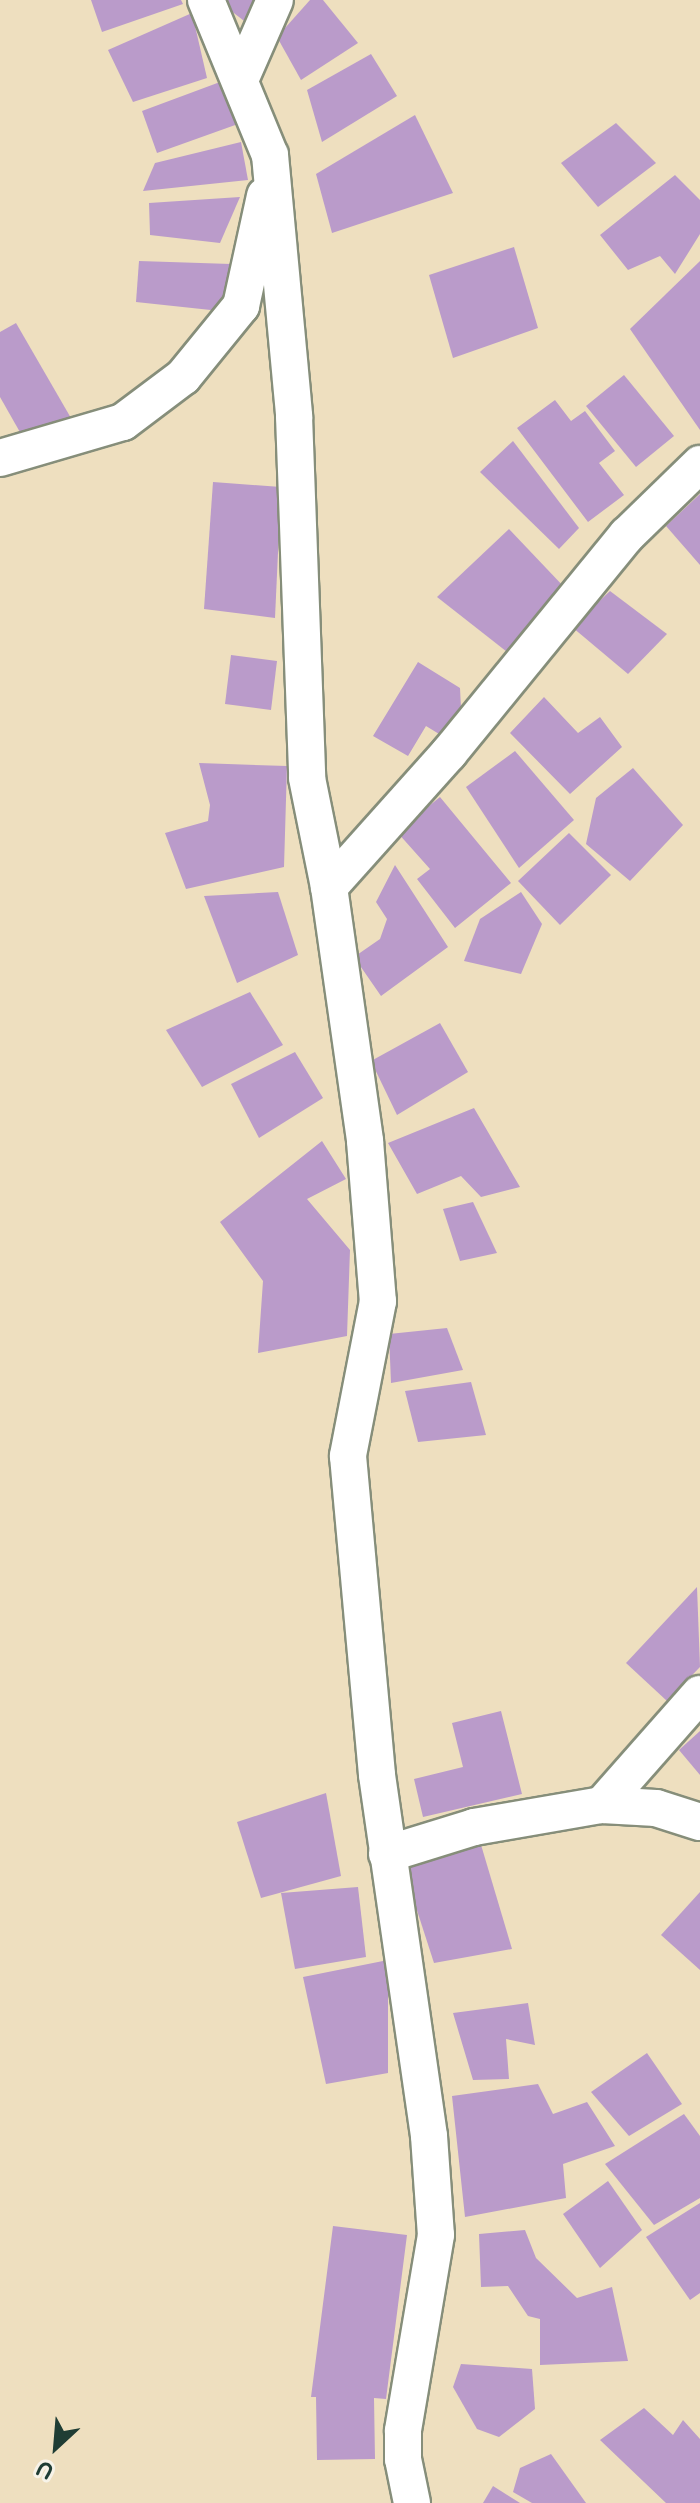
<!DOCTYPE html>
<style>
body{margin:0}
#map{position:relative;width:700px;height:2503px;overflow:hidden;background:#eedfbf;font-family:"Balsamiq Sans",sans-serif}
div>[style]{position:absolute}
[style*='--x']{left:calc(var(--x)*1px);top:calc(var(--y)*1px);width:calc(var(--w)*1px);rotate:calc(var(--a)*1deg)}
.building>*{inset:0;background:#ba9bca}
.roads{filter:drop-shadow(2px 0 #868e7a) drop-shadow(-2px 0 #868e7a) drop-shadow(0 2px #868e7a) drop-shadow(0 -2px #868e7a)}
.minor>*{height:36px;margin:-18px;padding:0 18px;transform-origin:18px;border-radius:18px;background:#fff}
span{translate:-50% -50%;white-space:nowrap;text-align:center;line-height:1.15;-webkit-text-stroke:6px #f7f3e8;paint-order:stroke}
.north{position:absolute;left:16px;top:2407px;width:80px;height:80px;-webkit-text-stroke:6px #f7f3e8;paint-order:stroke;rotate:206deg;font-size:22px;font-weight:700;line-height:32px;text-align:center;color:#1f3d34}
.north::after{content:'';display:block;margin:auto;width:28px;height:36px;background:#1f3d34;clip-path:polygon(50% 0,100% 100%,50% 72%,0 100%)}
</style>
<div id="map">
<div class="building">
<i style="clip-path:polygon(91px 0,181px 0,183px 4px,102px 32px)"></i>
<i style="clip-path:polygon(227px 0,264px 0,252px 27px,226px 7px)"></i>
<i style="clip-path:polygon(310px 0,323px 0,358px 43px,301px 80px,277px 37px)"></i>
<i style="clip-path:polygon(192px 13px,207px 78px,133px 102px,108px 50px)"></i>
<i style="clip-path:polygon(371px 54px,397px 96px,322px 142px,307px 90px)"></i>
<i style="clip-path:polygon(220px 82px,238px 124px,157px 153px,142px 111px)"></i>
<i style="clip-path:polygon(415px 115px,453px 193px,332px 233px,316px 174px)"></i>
<i style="clip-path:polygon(616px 123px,656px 163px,598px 207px,561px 163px)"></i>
<i style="clip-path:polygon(241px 142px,248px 180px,143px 191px,155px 163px)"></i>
<i style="clip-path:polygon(675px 175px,700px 200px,700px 234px,675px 274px,660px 256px,628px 270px,600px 235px)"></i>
<i style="clip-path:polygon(240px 197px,220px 243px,150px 235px,149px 203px)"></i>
<i style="clip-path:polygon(514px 247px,538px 328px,453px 358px,429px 275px)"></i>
<i style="clip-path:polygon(139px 261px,231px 264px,220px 311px,136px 302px)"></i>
<i style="clip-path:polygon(700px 261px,700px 430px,630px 329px)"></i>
<i style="clip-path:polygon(16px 323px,75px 425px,25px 441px,0 397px,0 332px)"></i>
<i style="clip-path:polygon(624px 375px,674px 436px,636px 467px,586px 406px)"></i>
<i style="clip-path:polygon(555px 400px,571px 421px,585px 411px,615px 451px,599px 463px,624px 495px,588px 522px,517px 428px)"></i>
<i style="clip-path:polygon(513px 441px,579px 528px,559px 549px,480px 472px)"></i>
<i style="clip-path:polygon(213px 482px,281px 487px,275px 618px,204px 609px)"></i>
<i style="clip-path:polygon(700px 494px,700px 565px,666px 526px)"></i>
<i style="clip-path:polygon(509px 529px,565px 588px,511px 655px,437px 597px)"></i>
<i style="clip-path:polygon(610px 591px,667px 634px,628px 674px,572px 627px)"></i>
<i style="clip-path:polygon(231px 655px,277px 661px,271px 710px,225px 704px)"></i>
<i style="clip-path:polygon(418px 662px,460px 688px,461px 708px,444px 737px,426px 726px,408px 756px,373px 736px)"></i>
<i style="clip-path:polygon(544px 697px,578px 733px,600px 717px,622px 747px,570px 794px,510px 733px)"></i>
<i style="clip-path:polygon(515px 751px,574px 820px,519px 868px,466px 787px)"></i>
<i style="clip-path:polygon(199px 763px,287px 766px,284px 867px,186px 889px,165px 833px,208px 821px,210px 805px)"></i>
<i style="clip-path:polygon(633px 768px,683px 825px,630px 881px,586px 844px,596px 798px)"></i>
<i style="clip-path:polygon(440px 797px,511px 883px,455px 928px,417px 879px,430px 869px,397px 832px)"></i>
<i style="clip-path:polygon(569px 833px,611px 875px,560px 925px,518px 881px)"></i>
<i style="clip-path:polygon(395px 865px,448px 947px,381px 996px,354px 957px,380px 939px,387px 919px,376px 902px)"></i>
<i style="clip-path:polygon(278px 892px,298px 955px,237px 983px,204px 896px)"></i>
<i style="clip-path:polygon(521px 892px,542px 924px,521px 974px,464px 961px,480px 919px)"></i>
<i style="clip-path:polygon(250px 992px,283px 1045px,202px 1087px,166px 1030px)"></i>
<i style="clip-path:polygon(440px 1023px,468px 1072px,397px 1115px,371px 1061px)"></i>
<i style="clip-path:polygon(295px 1052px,323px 1098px,259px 1138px,231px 1084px)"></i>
<i style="clip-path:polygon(474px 1108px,520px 1187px,481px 1197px,461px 1176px,417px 1194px,388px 1143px)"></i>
<i style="clip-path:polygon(322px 1141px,346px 1179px,307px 1199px,350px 1250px,347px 1336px,258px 1353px,263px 1281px,220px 1222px)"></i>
<i style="clip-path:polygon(473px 1202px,497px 1253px,460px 1261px,443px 1209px)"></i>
<i style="clip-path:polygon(447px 1328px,463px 1370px,391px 1383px,389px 1334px)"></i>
<i style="clip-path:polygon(471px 1382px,486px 1435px,418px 1442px,405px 1391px)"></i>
<i style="clip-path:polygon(697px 1587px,700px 1667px,667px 1701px,626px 1663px)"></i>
<i style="clip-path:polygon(501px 1711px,522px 1794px,423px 1817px,414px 1779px,463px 1767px,452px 1723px)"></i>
<i style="clip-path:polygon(700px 1731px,700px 1775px,679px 1750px)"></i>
<i style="clip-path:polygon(326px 1793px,341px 1876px,261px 1898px,237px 1822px)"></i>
<i style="clip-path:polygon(476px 1828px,512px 1949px,434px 1963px,402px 1864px)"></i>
<i style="clip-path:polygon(358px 1887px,366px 1957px,295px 1969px,281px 1893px)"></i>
<i style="clip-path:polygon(700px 1892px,700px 1970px,661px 1935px)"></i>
<i style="clip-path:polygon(388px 1960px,388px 2073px,326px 2084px,303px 1977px)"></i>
<i style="clip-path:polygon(528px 2003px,535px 2045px,506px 2039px,509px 2079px,473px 2080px,453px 2013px)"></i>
<i style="clip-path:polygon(647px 2053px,682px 2104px,629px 2136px,591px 2092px)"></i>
<i style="clip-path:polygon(538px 2084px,553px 2114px,587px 2102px,615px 2146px,563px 2164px,566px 2198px,465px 2217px,452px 2096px)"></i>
<i style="clip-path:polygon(684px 2114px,700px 2136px,700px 2198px,654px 2225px,605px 2164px)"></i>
<i style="clip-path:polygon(608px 2181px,642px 2230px,600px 2268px,563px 2214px)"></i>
<i style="clip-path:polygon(700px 2203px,700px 2293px,690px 2300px,646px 2237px)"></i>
<i style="clip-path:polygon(333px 2226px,407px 2235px,386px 2399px,374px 2398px,375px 2459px,317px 2460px,316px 2397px,311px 2397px)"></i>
<i style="clip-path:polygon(525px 2230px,536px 2258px,577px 2298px,612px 2287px,628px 2361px,540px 2365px,540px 2319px,528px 2316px,508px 2286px,481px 2287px,479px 2234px)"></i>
<i style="clip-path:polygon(461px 2364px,532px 2369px,535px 2409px,499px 2437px,477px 2429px,453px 2387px)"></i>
<i style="clip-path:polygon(644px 2408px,673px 2435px,683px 2420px,700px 2439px,700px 2503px,666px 2503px,600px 2440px)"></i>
<i style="clip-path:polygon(551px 2454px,586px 2503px,532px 2503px,513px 2492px,520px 2468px)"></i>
<i style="clip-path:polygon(493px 2486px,520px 2503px,483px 2503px)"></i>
</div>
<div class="roads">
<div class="minor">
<i style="--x:206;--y:0;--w:168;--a:67.6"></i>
<i style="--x:270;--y:155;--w:262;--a:84.7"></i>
<i style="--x:294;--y:416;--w:362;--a:87.9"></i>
<i style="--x:307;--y:778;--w:111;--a:78.6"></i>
<i style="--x:329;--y:887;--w:257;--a:81.9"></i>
<i style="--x:365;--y:1141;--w:161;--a:85.4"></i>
<i style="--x:378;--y:1301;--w:158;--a:101"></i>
<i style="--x:348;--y:1456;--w:320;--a:84.8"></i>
<i style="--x:377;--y:1775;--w:365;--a:81.8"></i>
<i style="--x:429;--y:2136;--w:99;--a:86"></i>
<i style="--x:436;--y:2235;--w:199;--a:99.6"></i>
<i style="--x:403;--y:2431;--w:28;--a:90"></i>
<i style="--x:403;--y:2459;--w:45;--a:78.4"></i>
<i style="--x:240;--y:80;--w:87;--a:-66.4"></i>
<i style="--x:0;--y:458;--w:128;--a:-16.3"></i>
<i style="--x:123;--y:422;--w:75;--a:-36.9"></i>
<i style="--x:183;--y:377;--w:92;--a:-50.8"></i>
<i style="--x:241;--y:306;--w:113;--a:-77.7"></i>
<i style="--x:329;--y:887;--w:180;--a:-48.2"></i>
<i style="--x:449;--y:753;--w:281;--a:-50.8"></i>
<i style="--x:627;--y:535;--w:102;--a:-44.2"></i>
<i style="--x:602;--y:1805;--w:148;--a:-48.6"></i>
<i style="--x:387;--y:1854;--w:91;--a:-17.2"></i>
<i style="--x:474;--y:1827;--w:130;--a:-9.8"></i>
<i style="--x:602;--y:1805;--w:54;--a:3.2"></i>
<i style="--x:656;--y:1808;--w:46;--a:17.7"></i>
</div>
</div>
<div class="north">U</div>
</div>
